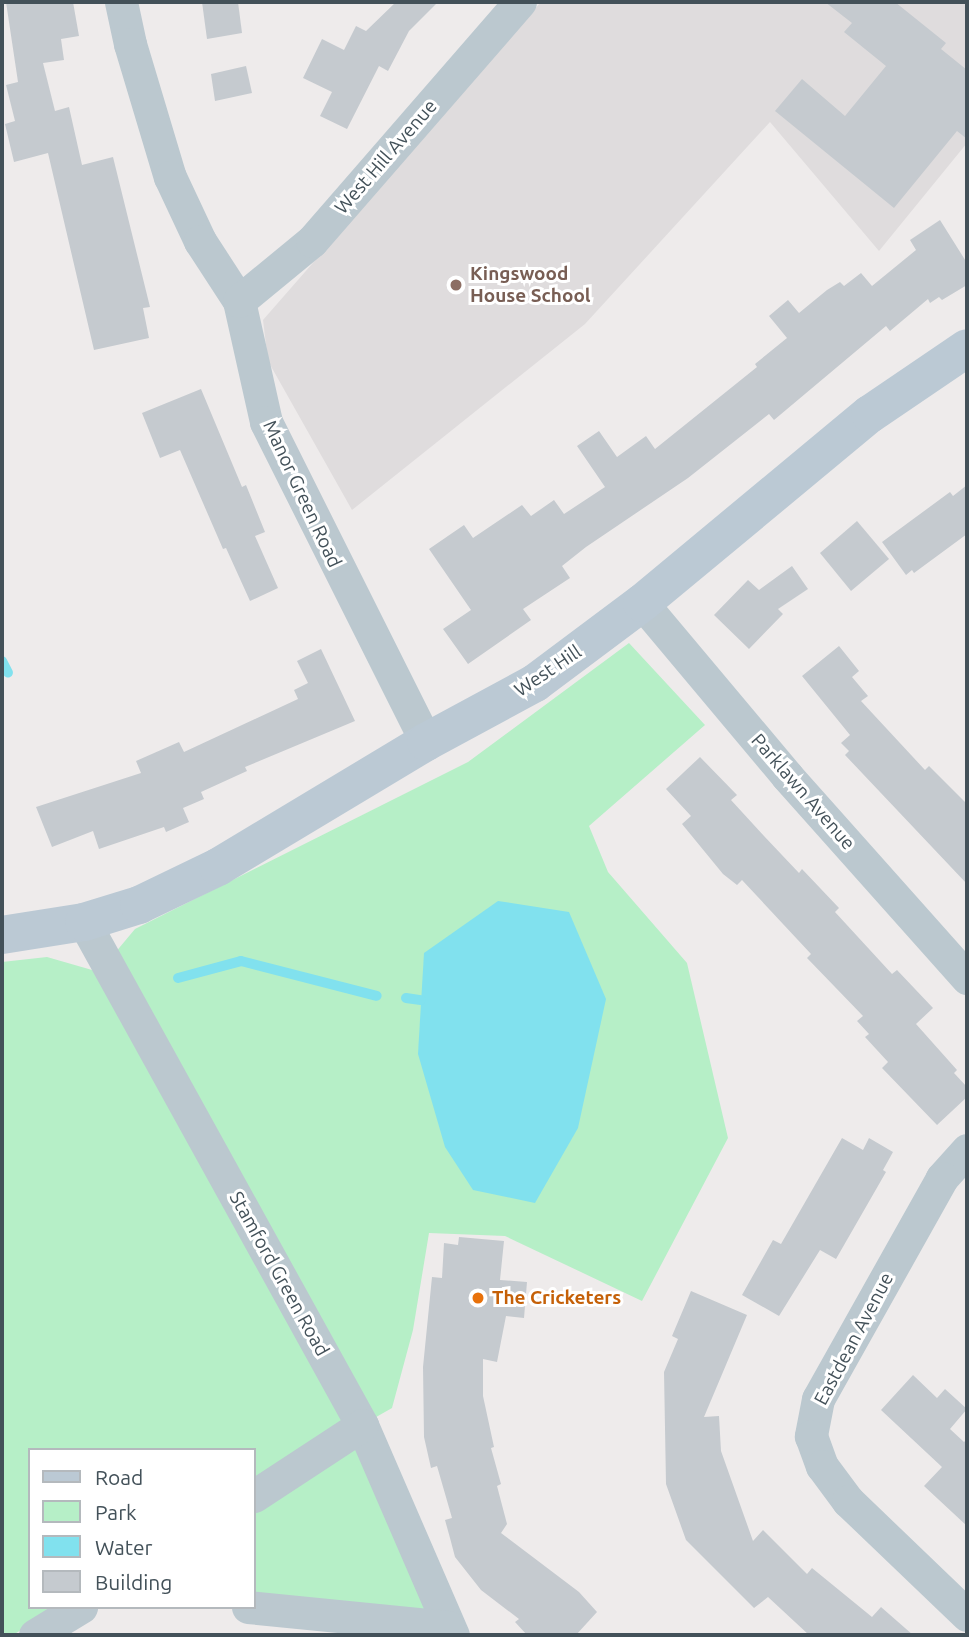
<!DOCTYPE html>
<style>
body{margin:0}
#map{position:relative;width:969px;height:1637px;overflow:hidden;background:#eeebeb;font-family:Ubuntu,sans-serif}
div>[style]{position:absolute}
[style*='--x']{left:calc(var(--x)*1px);top:calc(var(--y)*1px);width:calc(var(--w)*1px);rotate:calc(var(--a)*1deg)}
.education>*{inset:0;background:#dfdcdd}
.green>*{inset:0;background:#b6efc7}
.water>*{inset:0;background:#81e1ee}
.stream>*{height:10px;margin:-5px;padding:0 5px;transform-origin:5px;border-radius:5px;background:#81e1ee}
.building>*{inset:0;background:#c5cacf}
.minor>*{height:33px;margin:-16.5px;padding:0 16.5px;transform-origin:16.5px;border-radius:16.5px;background:#bbc8cf}
.secondary>*{height:38px;margin:-19px;padding:0 19px;transform-origin:19px;border-radius:19px;background:#bbc9d4}
.dots>*{width:19px;height:19px;translate:-50% -50%;box-sizing:border-box;border:4px solid #fff;border-radius:50%}
span{translate:-50% -50%;white-space:nowrap;text-align:center;line-height:1.15;-webkit-text-stroke:6px #fff;paint-order:stroke}
.street-label{font-size:19px;color:#435159}
.education-label{font-size:19px;color:#785e54;font-weight:700}
.left{translate:0 -50%;text-align:left}
.food-label{font-size:19px;color:#c56008;font-weight:700}
.frame{position:absolute;inset:0;border:4px solid #435159;pointer-events:none}
.legend{position:absolute;left:28px;top:1448px;width:228px;height:161px;box-sizing:border-box;background:#fff;border:2px solid #b4b9bd;margin:0;padding:9px 12px;list-style:none;font-size:21px;color:#435159}
.legend li{display:flex;align-items:center;gap:14px;height:35px}
.legend b{width:35px;border:2px solid #b4b9bd}
</style>
<div id="map">
<div class="education">
<i style="clip-path:polygon(541px 2px,967px 2px,967px 143px,879px 251px,770px 122px,585px 324px,352px 510px,268px 361px,263px 320px)"></i>
</div>
<div class="green">
<i style="clip-path:polygon(629px 643px,705px 725px,589px 826px,608px 872px,687px 963px,728px 1138px,642px 1301px,505px 1236px,429px 1233px,413px 1330px,392px 1408px,355px 1429px,434px 1616px,254px 1594px,254px 1450px,30px 1450px,30px 1607px,58px 1607px,13px 1635px,2px 1635px,2px 962px,47px 957px,99px 972px,135px 929px,468px 762px)"></i>
</div>
<div class="water">
<i style="clip-path:polygon(498px 901px,569px 912px,606px 999px,578px 1128px,535px 1203px,473px 1190px,445px 1147px,418px 1054px,424px 953px)"></i>
</div>
<div class="stream">
<i style="--x:2;--y:661;--w:13;--a:63"></i>
<i style="--x:178;--y:978;--w:65;--a:-15.1"></i>
<i style="--x:241;--y:961;--w:140;--a:14.4"></i>
<i style="--x:406;--y:998;--w:15;--a:8"></i>
</div>
<div class="building">
<i style="clip-path:polygon(6px 2px,73px 2px,79px 36px,61px 39px,64px 60px,43px 63px,55px 111px,69px 107px,82px 165px,113px 157px,150px 307px,143px 308px,149px 338px,94px 350px,48px 153px,14px 162px,5px 124px,15px 121px,6px 85px,18px 82px)"></i>
<i style="clip-path:polygon(202px 2px,238px 2px,242px 33px,207px 39px)"></i>
<i style="clip-path:polygon(396px 2px,438px 2px,409px 31px,388px 71px,379px 66px,347px 129px,320px 116px,332px 92px,303px 78px,322px 39px,344px 50px,356px 26px,366px 31px)"></i>
<i style="clip-path:polygon(825px 2px,895px 2px,946px 43px,941px 49px,967px 70px,967px 139px,957px 131px,894px 208px,775px 111px,802px 79px,845px 116px,886px 66px,844px 32px,852px 23px)"></i>
<i style="clip-path:polygon(246px 66px,252px 93px,215px 101px,211px 74px)"></i>
<i style="clip-path:polygon(940px 220px,967px 263px,967px 285px,942px 300px,939px 297px,930px 303px,928px 299px,890px 331px,886px 326px,774px 420px,769px 414px,688px 478px,586px 547px,562px 566px,570px 578px,523px 609px,531px 620px,468px 664px,443px 629px,471px 610px,429px 549px,464px 525px,473px 538px,522px 505px,531px 516px,554px 500px,564px 514px,605px 487px,577px 446px,599px 431px,617px 457px,646px 436px,655px 449px,757px 367px,755px 364px,787px 338px,769px 316px,788px 300px,799px 313px,827px 290px,840px 282px,844px 286px,861px 273px,872px 286px,916px 250px,910px 240px)"></i>
<i style="clip-path:polygon(201px 389px,242px 487px,246px 485px,265px 532px,255px 536px,278px 588px,250px 601px,226px 548px,223px 549px,180px 450px,160px 458px,142px 413px)"></i>
<i style="clip-path:polygon(967px 485px,967px 534px,914px 573px,912px 570px,906px 575px,882px 542px,950px 492px,953px 496px)"></i>
<i style="clip-path:polygon(857px 521px,889px 559px,851px 591px,820px 553px)"></i>
<i style="clip-path:polygon(792px 566px,808px 589px,778px 609px,783px 614px,749px 649px,714px 615px,748px 580px,759px 590px)"></i>
<i style="clip-path:polygon(839px 646px,859px 671px,852px 677px,868px 696px,861px 701px,925px 770px,929px 766px,967px 804px,967px 884px,845px 755px,849px 751px,841px 743px,850px 735px,802px 676px)"></i>
<i style="clip-path:polygon(321px 649px,355px 721px,245px 767px,247px 771px,201px 792px,204px 799px,183px 808px,189px 822px,166px 832px,164px 827px,99px 849px,93px 831px,52px 847px,36px 807px,141px 773px,136px 761px,179px 742px,184px 752px,298px 699px,294px 690px,308px 683px,297px 661px)"></i>
<i style="clip-path:polygon(700px 757px,737px 795px,731px 800px,764px 836px,799px 873px,802px 869px,839px 908px,835px 912px,892px 974px,897px 970px,933px 1008px,916px 1024px,957px 1070px,954px 1073px,967px 1087px,967px 1097px,937px 1125px,882px 1068px,888px 1062px,865px 1037px,869px 1034px,857px 1021px,863px 1016px,807px 958px,811px 954px,742px 880px,737px 885px,723px 874px,682px 824px,691px 816px,666px 789px)"></i>
<i style="clip-path:polygon(842px 1138px,863px 1150px,869px 1138px,893px 1152px,883px 1170px,886px 1172px,836px 1259px,820px 1250px,779px 1316px,742px 1295px,773px 1240px,781px 1244px)"></i>
<i style="clip-path:polygon(459px 1237px,504px 1241px,500px 1280px,527px 1282px,524px 1318px,506px 1316px,497px 1362px,483px 1359px,483px 1396px,494px 1447px,491px 1448px,501px 1484px,497px 1486px,507px 1524px,501px 1533px,579px 1592px,597px 1612px,576px 1635px,527px 1635px,515px 1622px,519px 1619px,481px 1590px,455px 1557px,450px 1538px,445px 1520px,452px 1518px,437px 1466px,431px 1468px,424px 1437px,423px 1367px,432px 1277px,442px 1278px,444px 1243px,458px 1245px)"></i>
<i style="clip-path:polygon(691px 1291px,747px 1315px,704px 1417px,719px 1416px,721px 1451px,753px 1541px,763px 1530px,807px 1574px,812px 1568px,872px 1617px,881px 1607px,913px 1635px,809px 1635px,768px 1597px,754px 1608px,686px 1540px,666px 1484px,664px 1372px,678px 1339px,672px 1336px)"></i>
<i style="clip-path:polygon(913px 1375px,937px 1398px,945px 1389px,967px 1409px,950px 1429px,964px 1442px,967px 1439px,967px 1526px,924px 1486px,942px 1467px,881px 1410px)"></i>
</div>
<div class="minor">
<i style="--x:121;--y:2;--w:43;--a:77.9"></i>
<i style="--x:130;--y:44;--w:139;--a:73.3"></i>
<i style="--x:170;--y:177;--w:71;--a:64.9"></i>
<i style="--x:200;--y:241;--w:72;--a:57"></i>
<i style="--x:239;--y:301;--w:124;--a:77.4"></i>
<i style="--x:266;--y:422;--w:358;--a:63.4"></i>
<i style="--x:239;--y:301;--w:94;--a:-39.4"></i>
<i style="--x:312;--y:241;--w:317;--a:-49"></i>
<i style="--x:642;--y:603;--w:226;--a:50"></i>
<i style="--x:787;--y:776;--w:271;--a:48.3"></i>
<i style="--x:84;--y:922;--w:575;--a:61.07"></i>
<i style="--x:362;--y:1425;--w:229;--a:66.6"></i>
<i style="--x:967;--y:1150;--w:38;--a:132"></i>
<i style="--x:942;--y:1178;--w:253;--a:119.3"></i>
<i style="--x:818;--y:1399;--w:38;--a:101"></i>
<i style="--x:811;--y:1436;--w:32;--a:70"></i>
<i style="--x:822;--y:1466;--w:44;--a:53.4"></i>
<i style="--x:848;--y:1501;--w:165;--a:43.8"></i>
<i style="--x:254;--y:1496;--w:129;--a:-33.3"></i>
<i style="--x:248;--y:1607;--w:201;--a:5.7"></i>
<i style="--x:35;--y:1635;--w:54;--a:-31.3"></i>
</div>
<div class="secondary">
<i style="--x:2;--y:935;--w:83;--a:-9"></i>
<i style="--x:84;--y:922;--w:58;--a:-17.2"></i>
<i style="--x:139;--y:905;--w:88;--a:-25.7"></i>
<i style="--x:218;--y:867;--w:243;--a:-31"></i>
<i style="--x:426;--y:742;--w:124;--a:-28.4"></i>
<i style="--x:535;--y:683;--w:134;--a:-36.8"></i>
<i style="--x:642;--y:603;--w:296;--a:-39.7"></i>
<i style="--x:870;--y:414;--w:117;--a:-34.2"></i>
</div>
<div class="dots">
<i style="left:456px;top:285px;background:#8d6e63"></i>
<i style="left:478px;top:1298px;background:#e8710a"></i>
</div>
<div class="street-label">
<span style="left:386px;top:157px;rotate:-49deg">West Hill Avenue</span>
<span style="left:302px;top:494px;rotate:65deg">Manor Green Road</span>
<span style="left:548px;top:671px;rotate:-34deg">West Hill</span>
<span style="left:803px;top:792px;rotate:49deg">Parklawn Avenue</span>
<span style="left:279px;top:1274px;rotate:61deg">Stamford Green Road</span>
<span style="left:854px;top:1339px;rotate:-62deg">Eastdean Avenue</span>
</div>
<div class="education-label">
<span class="left" style="left:470px;top:285px">Kingswood<br>House School</span>
</div>
<div class="food-label">
<span class="left" style="left:492px;top:1298px">The Cricketers</span>
</div>
<div class="frame"></div>
<ul class="legend">
<li><b style="height:9px;background:#bbc9d4"></b>Road</li>
<li><b style="height:19px;background:#b6efc7"></b>Park</li>
<li><b style="height:19px;background:#81e1ee"></b>Water</li>
<li><b style="height:19px;background:#c5cacf"></b>Building</li>
</ul>
</div>
